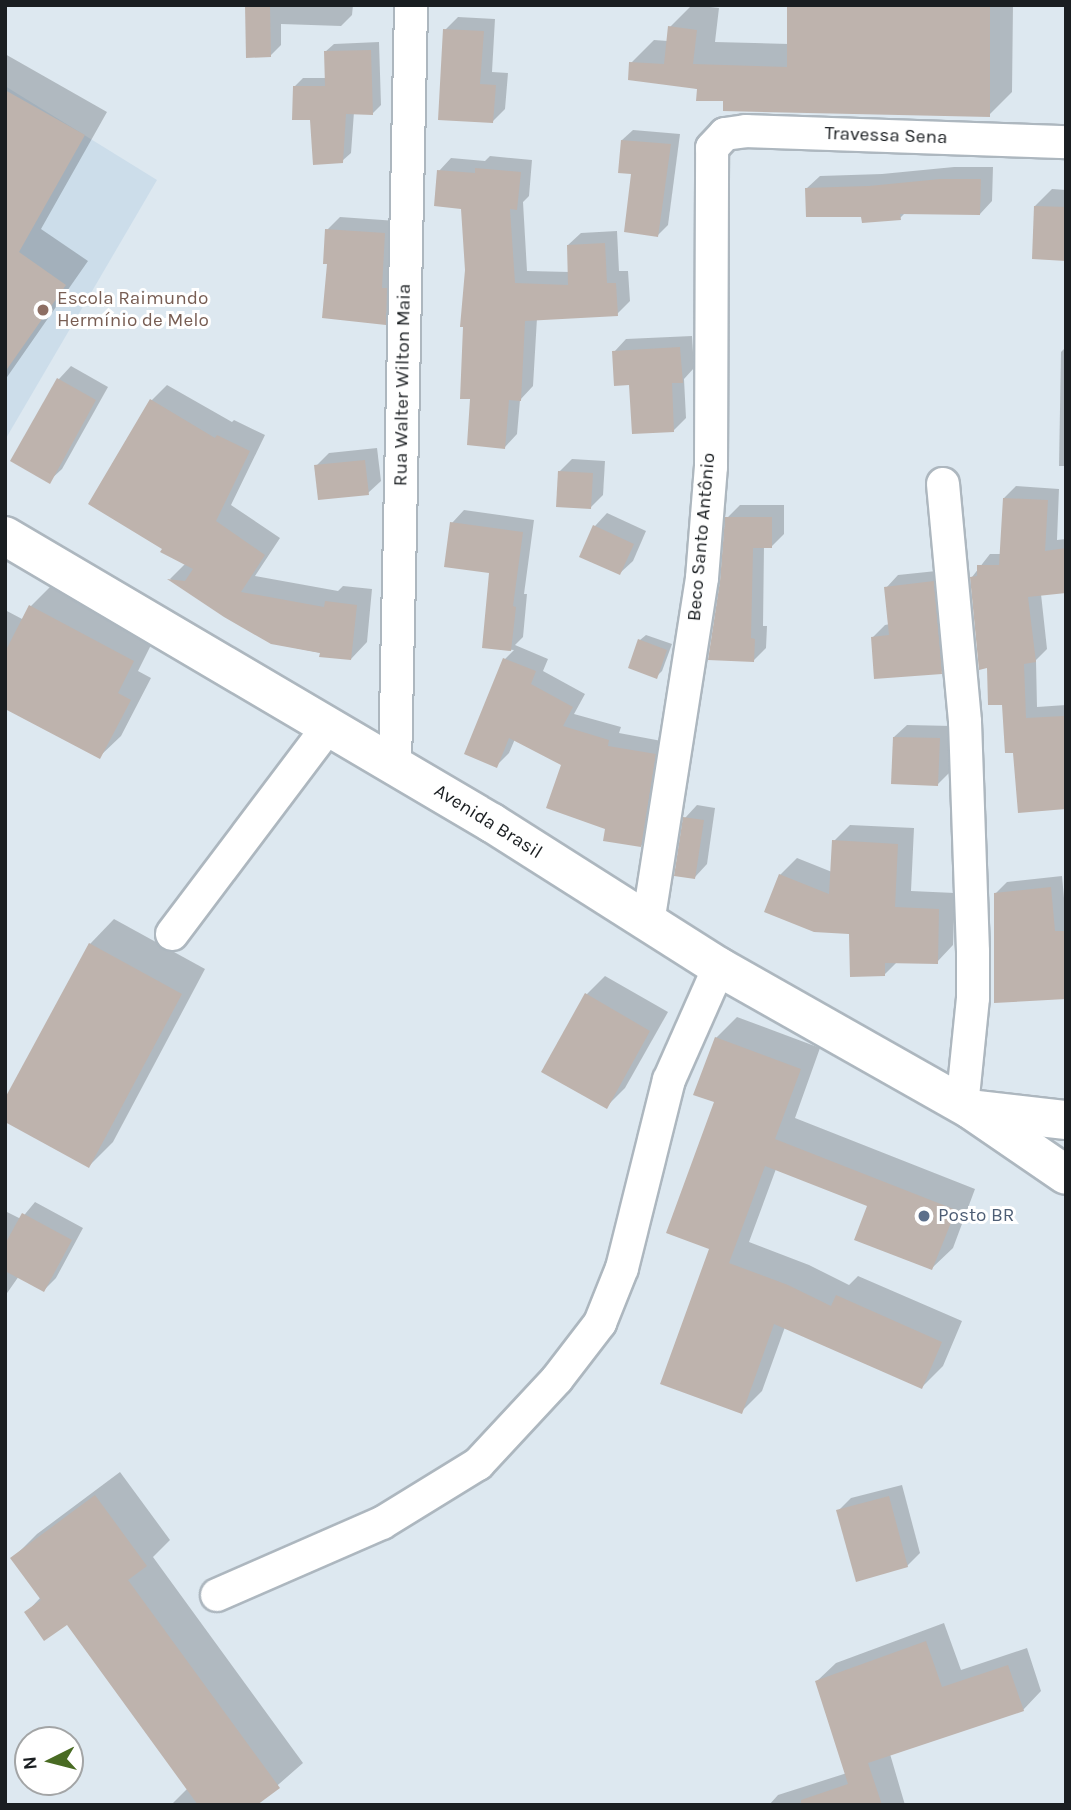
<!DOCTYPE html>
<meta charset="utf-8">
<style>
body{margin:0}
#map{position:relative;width:1071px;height:1810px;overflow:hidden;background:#dde8f0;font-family:Karla,sans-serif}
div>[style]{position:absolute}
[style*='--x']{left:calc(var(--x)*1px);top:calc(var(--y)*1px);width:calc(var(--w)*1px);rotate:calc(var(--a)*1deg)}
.built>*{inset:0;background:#ccddea}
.shadow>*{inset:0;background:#0003}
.building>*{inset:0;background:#beb3ad}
.roads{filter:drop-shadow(2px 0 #adb7bf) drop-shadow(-2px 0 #adb7bf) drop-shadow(0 2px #adb7bf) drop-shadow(0 -2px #adb7bf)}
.minor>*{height:32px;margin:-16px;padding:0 16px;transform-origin:16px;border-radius:16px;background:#fff}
.tertiary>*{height:38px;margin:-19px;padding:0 19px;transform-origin:19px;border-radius:19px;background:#fff}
.dots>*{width:19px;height:19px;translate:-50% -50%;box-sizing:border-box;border:4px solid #fff;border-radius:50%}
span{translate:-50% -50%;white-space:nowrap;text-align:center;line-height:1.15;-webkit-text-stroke:6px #fff;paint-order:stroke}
.street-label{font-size:19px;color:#1a1e21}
.education-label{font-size:19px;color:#785e54}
.left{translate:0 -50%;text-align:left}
.service-label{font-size:19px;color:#4e5e75}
.frame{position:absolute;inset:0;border:7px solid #1a1e21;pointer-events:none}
.north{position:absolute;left:14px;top:1726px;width:70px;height:70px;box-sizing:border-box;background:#fff;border:2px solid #a3a5a6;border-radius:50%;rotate:264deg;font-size:19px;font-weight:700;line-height:28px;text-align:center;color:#1a1e21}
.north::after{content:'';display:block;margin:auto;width:24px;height:32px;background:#496b23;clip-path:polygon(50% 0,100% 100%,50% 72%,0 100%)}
</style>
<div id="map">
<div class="built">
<i style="clip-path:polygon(5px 86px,157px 180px,5px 440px)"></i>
</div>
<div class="shadow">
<i style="clip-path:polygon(247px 5px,353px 5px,352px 15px,341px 26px,281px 24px,281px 45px,270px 56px)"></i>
<i style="clip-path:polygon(692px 5px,719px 8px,715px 42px,789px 44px,789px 5px,1013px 5px,1012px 92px,989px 115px,725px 100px,631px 63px,654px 40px,668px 41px,670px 27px)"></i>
<i style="clip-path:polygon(458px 17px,495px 19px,492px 72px,508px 73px,505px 109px,493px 121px,445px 30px)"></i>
<i style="clip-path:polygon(379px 42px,381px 105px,372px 114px,354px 112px,351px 153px,342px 161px,311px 118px,294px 87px,303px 78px,326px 78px,325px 52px,334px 44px)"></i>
<i style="clip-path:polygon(5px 54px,107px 112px,41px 229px,88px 261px,5px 380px)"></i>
<i style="clip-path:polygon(633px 130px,680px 134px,668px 225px,658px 235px,622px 140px)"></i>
<i style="clip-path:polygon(490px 156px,532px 160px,529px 196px,523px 202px,527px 271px,570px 272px,568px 245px,581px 233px,617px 231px,619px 271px,628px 271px,630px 301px,617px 314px,537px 318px,533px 386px,520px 400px,517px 434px,505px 447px,472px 397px,463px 207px,439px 171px,451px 158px,485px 161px)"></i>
<i style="clip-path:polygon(954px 167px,993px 167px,992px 201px,980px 214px,906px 212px,900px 218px,862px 215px,807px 188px,820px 176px,882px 174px)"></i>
<i style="clip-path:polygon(1052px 189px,1066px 190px,1066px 258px,1035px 206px)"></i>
<i style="clip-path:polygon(340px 217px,397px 221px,398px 310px,385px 323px,329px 263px,327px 230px)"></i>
<i style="clip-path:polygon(692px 336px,694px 368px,684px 379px,686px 418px,673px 431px,631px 384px,614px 352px,626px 339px)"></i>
<i style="clip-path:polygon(1066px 347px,1066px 466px,1059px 466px,1061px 352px)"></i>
<i style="clip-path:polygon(71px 366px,108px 387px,62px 469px,49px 481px,59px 379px)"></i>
<i style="clip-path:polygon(167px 385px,232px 422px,234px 420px,265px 435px,231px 505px,280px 538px,255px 576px,338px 591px,343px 586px,372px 589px,367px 642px,351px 659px,271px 643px,170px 579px,186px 563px,164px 548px,151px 401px)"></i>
<i style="clip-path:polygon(377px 448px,381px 481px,368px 493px,316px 466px,329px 453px)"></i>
<i style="clip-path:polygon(572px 459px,605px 461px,603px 495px,591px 507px,559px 472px)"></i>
<i style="clip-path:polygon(1016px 486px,1059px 489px,1057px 540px,1066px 539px,1066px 592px,1041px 594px,1047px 649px,1036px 660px,1037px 707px,1066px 705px,1066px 807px,1015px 751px,1004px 703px,989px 666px,972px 577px,990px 554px,1002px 554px,1004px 498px)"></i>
<i style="clip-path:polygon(740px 505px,784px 505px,784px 534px,772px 546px,764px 546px,763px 626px,767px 626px,766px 648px,753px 661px,727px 518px)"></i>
<i style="clip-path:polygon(464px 510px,534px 520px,524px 594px,527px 594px,523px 637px,515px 645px,548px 659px,543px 671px,585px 694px,574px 714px,621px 727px,619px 733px,667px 742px,653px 833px,641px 846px,563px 764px,515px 739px,509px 753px,496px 766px,505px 659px,514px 650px,484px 647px,490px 572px,452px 523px)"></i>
<i style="clip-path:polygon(607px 513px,646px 531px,633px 561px,620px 573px,581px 556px,595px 526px)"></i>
<i style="clip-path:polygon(946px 570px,954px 659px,941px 672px,873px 637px,885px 625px,890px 624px,886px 588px,898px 575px)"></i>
<i style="clip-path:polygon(52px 585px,154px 639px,138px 671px,151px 678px,121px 736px,99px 757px,5px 707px,5px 610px,24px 620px,31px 606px)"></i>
<i style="clip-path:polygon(646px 635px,672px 644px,662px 671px,656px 677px,640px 640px)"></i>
<i style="clip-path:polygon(907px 725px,952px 726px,950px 772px,938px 784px,894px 737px)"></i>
<i style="clip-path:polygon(697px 805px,715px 808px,707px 864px,695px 877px,685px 818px)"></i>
<i style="clip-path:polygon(850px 825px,914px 828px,911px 891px,955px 893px,953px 945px,937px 962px,898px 961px,884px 975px,851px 933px,780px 875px,797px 858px,832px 872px,834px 841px)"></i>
<i style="clip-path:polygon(1062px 876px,1066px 920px,1066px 998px,995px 894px,1007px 882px)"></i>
<i style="clip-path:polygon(114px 919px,205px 969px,113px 1142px,89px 1166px,90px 944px)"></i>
<i style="clip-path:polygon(605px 976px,668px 1012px,625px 1088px,606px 1107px,586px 995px)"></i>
<i style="clip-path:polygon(737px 1017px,820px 1048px,795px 1118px,975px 1189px,953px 1248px,932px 1268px,869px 1205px,776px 1169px,749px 1242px,809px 1265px,849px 1285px,858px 1276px,962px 1321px,943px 1366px,922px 1387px,785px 1327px,762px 1391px,741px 1412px,711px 1248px,716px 1038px)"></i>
<i style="clip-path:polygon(35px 1202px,83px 1228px,56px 1278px,44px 1290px,19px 1276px,5px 1296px,5px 1211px,21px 1219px)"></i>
<i style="clip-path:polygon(120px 1472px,170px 1540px,153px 1557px,303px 1763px,255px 1805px,171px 1805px,188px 1788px,67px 1622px,26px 1613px,41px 1597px,13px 1558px,37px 1534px)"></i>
<i style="clip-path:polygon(902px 1485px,920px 1553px,907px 1566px,838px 1511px,851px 1498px)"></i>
<i style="clip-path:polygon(944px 1623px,961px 1670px,1027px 1648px,1041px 1691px,1023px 1710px,890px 1754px,905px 1805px,769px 1805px,778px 1795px,847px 1773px,817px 1681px,836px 1663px)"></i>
</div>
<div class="building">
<i style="clip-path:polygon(245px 5px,270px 5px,271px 57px,246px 58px)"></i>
<i style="clip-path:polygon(787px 5px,990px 5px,990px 117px,723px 111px,723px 101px,696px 101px,697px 89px,628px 80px,629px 62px,664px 64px,668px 26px,697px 30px,693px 64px,787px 67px)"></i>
<i style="clip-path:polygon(443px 29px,484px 31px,480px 84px,496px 85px,493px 123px,438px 120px)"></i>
<i style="clip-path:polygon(371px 50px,373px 115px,346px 114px,343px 163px,313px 165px,310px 120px,292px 120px,293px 86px,325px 86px,324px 51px)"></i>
<i style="clip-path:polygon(5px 90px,85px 135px,19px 252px,66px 285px,5px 372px)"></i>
<i style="clip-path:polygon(621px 140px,671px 144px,658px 237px,624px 232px,631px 174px,618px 173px)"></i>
<i style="clip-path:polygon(475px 168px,521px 172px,517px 210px,510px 209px,515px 283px,568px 285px,567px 245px,605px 243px,607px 283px,616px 283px,618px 316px,525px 321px,521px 401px,509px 400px,505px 449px,467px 445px,470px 399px,460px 399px,463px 327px,460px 327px,465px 270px,461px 209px,434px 206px,437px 170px,475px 173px)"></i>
<i style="clip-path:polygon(940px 179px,981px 179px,980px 215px,900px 214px,901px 220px,862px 223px,861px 217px,806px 217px,805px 188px,869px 186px)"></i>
<i style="clip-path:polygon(1034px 206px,1066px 207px,1066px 261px,1032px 259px)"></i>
<i style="clip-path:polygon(325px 229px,385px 233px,382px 288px,387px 288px,386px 325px,322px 318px,327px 264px,323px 264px)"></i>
<i style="clip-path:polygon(680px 347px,683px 383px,672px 383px,674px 432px,632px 434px,629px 385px,614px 386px,612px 351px)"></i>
<i style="clip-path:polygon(57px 378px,96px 400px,50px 484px,10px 461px)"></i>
<i style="clip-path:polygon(150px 399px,215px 438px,217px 435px,250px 451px,216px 521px,265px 555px,241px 592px,324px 607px,325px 601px,357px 605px,351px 660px,319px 657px,320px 653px,271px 644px,224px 617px,167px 579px,185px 581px,193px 569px,160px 552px,162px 549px,88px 504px)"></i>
<i style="clip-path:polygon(365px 460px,369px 495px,318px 500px,314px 465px)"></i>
<i style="clip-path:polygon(558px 471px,593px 473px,591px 509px,556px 507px)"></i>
<i style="clip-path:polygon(1003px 498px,1048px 500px,1045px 551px,1066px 548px,1066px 593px,1028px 597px,1036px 662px,1024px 664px,1026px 718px,1064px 716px,1066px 809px,1018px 813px,1013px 753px,1005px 753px,1002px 705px,988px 705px,987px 668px,979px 670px,970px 577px,977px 576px,977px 565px,999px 565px)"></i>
<i style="clip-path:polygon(725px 517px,772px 517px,772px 548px,753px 548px,751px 638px,755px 639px,754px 662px,708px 660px,720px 581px)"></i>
<i style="clip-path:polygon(450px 522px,523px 532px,513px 606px,516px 607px,511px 651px,482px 648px,489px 573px,444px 567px)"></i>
<i style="clip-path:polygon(593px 525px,634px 544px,620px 575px,579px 557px)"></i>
<i style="clip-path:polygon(934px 581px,942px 674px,874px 679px,871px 637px,889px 635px,884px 587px)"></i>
<i style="clip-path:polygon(29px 605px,134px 661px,118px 693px,131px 700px,100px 759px,5px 709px,5px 652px)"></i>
<i style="clip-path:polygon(638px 639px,667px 650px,657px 679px,628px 668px)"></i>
<i style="clip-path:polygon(503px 658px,536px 671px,531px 684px,573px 707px,563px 726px,609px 740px,608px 746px,656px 754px,641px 847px,603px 841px,605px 829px,546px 808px,561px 765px,509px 738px,497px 768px,464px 754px)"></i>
<i style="clip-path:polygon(893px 737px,940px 738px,938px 786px,891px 784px)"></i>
<i style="clip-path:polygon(683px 817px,704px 820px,695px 879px,674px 876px)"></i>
<i style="clip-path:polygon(832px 840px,898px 844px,895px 907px,939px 909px,938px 964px,885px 963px,885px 976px,850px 977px,849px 934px,814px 932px,764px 912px,779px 874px,829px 894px)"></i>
<i style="clip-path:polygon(1051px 887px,1055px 931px,1066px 931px,1066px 999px,994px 1003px,994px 893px)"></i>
<i style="clip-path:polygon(89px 943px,182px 994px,89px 1168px,5px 1122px,5px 1098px)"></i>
<i style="clip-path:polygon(585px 993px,650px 1031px,607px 1109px,541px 1072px)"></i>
<i style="clip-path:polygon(715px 1037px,801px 1069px,775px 1139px,956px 1210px,932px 1270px,854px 1240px,867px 1206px,765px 1166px,729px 1263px,788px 1285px,831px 1306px,836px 1295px,942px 1342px,922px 1389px,774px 1324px,742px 1414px,660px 1384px,709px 1249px,666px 1233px,714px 1102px,693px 1095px)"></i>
<i style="clip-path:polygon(22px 1213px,72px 1240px,44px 1292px,5px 1271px,5px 1244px)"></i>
<i style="clip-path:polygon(95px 1495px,147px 1566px,128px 1580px,280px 1788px,257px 1805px,198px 1805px,67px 1625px,44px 1641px,24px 1612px,41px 1600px,10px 1558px)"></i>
<i style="clip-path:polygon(889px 1496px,908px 1567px,856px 1582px,836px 1510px)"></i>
<i style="clip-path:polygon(926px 1641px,942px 1687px,1008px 1665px,1024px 1711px,868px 1763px,882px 1805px,801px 1805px,801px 1800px,848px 1784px,815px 1681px)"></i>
</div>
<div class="roads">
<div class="minor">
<i style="--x:943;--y:484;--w:239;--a:84.7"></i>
<i style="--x:965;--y:722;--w:230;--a:88"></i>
<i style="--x:973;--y:952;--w:46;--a:90"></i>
<i style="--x:973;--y:998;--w:109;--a:95.8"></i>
<i style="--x:395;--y:765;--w:760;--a:-88.79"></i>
<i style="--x:648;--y:923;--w:349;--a:-81.1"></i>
<i style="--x:702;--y:578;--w:111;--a:-85.4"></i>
<i style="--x:711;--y:467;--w:319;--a:-89.8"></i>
<i style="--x:712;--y:148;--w:19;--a:-47"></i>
<i style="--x:725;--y:134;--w:21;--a:-8"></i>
<i style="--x:746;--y:131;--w:320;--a:2"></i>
<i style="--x:172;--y:934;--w:261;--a:-53"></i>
<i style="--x:217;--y:1595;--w:180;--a:-23.6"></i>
<i style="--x:382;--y:1523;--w:113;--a:-31.6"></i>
<i style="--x:478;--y:1464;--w:116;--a:-47.1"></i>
<i style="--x:557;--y:1379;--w:71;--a:-52.5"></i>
<i style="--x:600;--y:1323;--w:59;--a:-68.2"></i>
<i style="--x:622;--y:1268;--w:194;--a:-76"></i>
<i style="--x:669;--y:1080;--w:124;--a:-66.1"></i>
</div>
<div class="tertiary">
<i style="--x:5;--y:536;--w:565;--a:30.51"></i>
<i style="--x:492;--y:823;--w:269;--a:32.4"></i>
<i style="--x:719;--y:967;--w:288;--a:29.5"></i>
<i style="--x:970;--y:1109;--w:116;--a:34.5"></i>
<i style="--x:977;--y:1110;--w:90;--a:6.4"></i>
</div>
</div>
<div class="dots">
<i style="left:43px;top:310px;background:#8d6e63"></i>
<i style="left:924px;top:1216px;background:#5c6f8a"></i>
</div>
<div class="street-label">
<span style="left:886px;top:136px;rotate:2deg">Travessa Sena</span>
<span style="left:403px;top:385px;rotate:-89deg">Rua Walter Wilton Maia</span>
<span style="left:702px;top:537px;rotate:-85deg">Beco Santo Antônio</span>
<span style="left:488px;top:822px;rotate:32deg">Avenida Brasil</span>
</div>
<div class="education-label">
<span class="left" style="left:57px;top:310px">Escola Raimundo<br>Hermínio de Melo</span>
</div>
<div class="service-label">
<span class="left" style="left:938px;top:1216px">Posto BR</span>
</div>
<div class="frame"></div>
<div class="north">N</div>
</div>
